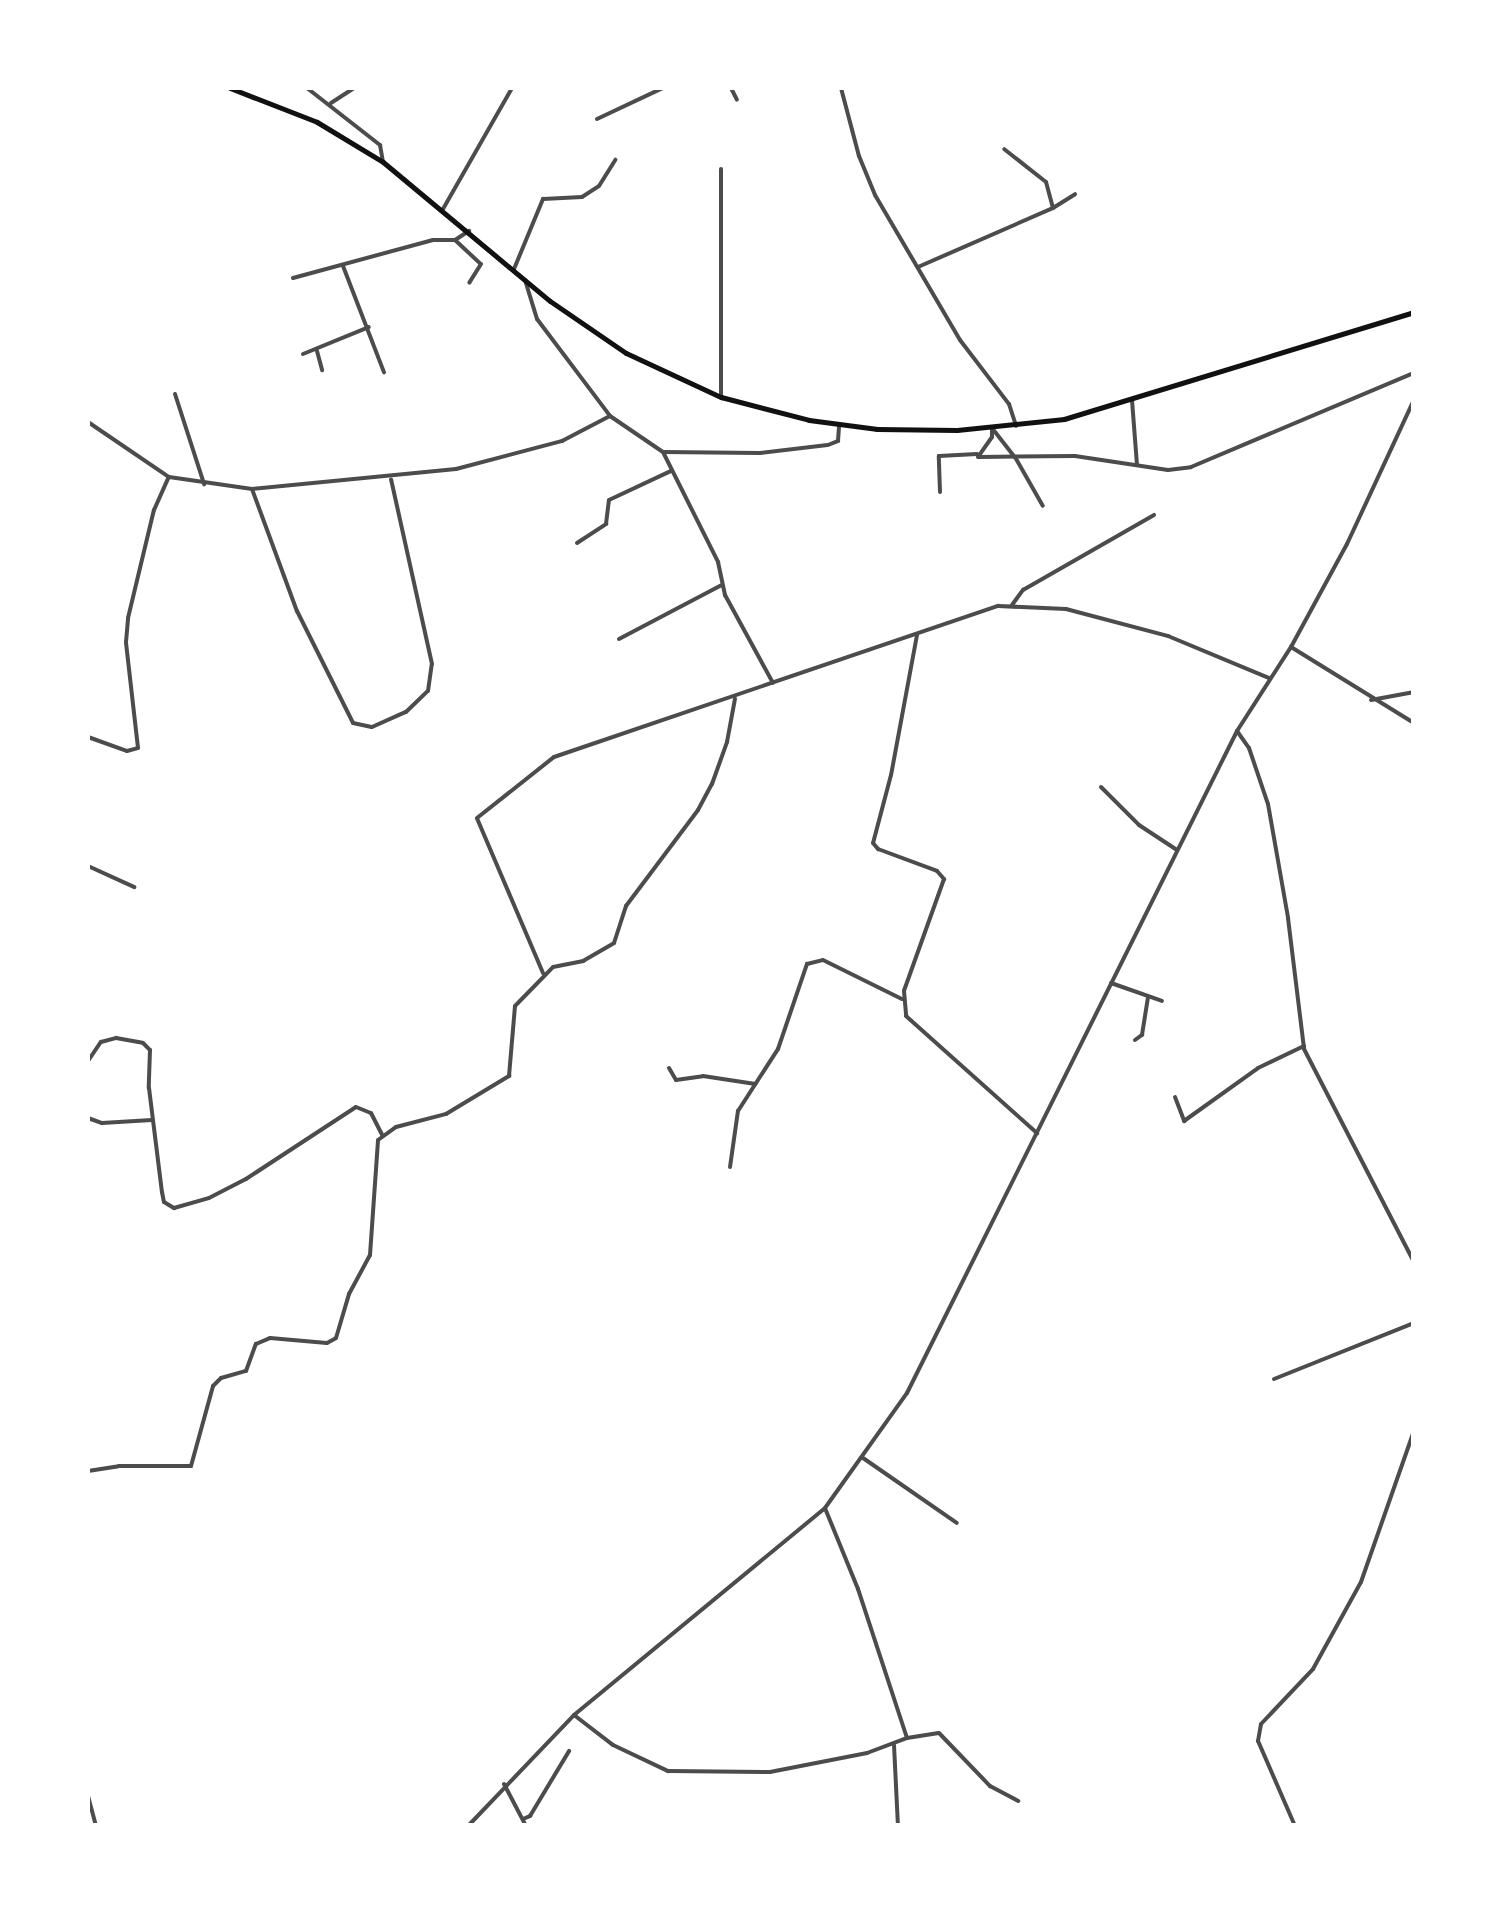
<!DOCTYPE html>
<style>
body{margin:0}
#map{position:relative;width:1501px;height:1913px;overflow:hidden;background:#fff;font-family:"Work Sans",sans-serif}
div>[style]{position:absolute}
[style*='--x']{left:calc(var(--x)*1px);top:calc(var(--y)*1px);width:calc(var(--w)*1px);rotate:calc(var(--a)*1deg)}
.minor>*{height:4px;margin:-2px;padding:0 2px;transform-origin:2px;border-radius:2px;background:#4c4c4c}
.trunk>*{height:5px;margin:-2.5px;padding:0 2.5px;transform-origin:2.5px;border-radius:2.5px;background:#111}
span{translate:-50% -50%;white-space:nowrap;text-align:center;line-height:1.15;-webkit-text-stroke:9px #fff;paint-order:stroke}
.frame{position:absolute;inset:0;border:90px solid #fff;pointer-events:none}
</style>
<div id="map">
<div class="minor">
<i style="--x:307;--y:88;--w:93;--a:38"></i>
<i style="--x:380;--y:145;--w:17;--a:80"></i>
<i style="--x:731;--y:88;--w:13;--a:63"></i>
<i style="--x:841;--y:88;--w:70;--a:75.2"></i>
<i style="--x:859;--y:156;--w:42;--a:67.7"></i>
<i style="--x:875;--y:195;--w:168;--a:59.6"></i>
<i style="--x:960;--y:340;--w:81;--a:52.6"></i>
<i style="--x:1009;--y:404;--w:23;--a:72"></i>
<i style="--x:331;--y:103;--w:27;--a:-33"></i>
<i style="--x:597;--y:119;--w:73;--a:-25.2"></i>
<i style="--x:1053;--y:208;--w:26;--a:-32"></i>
<i style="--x:443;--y:209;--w:139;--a:-60.3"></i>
<i style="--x:455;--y:240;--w:35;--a:43"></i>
<i style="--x:481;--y:264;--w:22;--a:122"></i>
<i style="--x:343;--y:266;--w:114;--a:68.9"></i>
<i style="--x:918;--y:267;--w:147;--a:-23.6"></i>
<i style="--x:1053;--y:208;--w:27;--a:-105"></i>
<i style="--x:1046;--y:182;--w:53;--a:-141.8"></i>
<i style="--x:514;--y:269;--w:76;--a:-67.5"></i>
<i style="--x:543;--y:199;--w:39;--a:-3"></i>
<i style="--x:582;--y:197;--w:20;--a:-33"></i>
<i style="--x:599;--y:186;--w:31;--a:-58"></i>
<i style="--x:293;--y:278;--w:145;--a:-15.2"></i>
<i style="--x:433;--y:240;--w:22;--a:0"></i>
<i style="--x:455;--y:240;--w:17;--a:-33"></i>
<i style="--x:525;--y:280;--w:41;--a:72.9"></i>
<i style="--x:537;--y:319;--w:121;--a:53"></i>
<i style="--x:610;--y:416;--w:64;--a:34.2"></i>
<i style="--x:663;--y:452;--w:97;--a:0.6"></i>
<i style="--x:760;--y:453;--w:68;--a:-6.7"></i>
<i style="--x:828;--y:445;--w:11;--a:-22"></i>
<i style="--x:838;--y:441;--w:16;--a:-86"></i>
<i style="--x:317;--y:351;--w:20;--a:75"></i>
<i style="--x:303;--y:354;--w:71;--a:-22.2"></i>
<i style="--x:175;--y:394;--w:95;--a:72.1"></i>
<i style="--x:721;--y:397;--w:228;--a:-90"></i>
<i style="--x:1132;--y:400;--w:65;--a:85.6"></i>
<i style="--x:88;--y:422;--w:98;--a:34.2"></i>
<i style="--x:169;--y:477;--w:84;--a:8.2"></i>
<i style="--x:252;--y:489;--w:205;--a:-5.6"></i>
<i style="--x:456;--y:469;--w:110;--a:-14.8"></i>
<i style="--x:562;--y:441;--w:54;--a:-27.5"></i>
<i style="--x:992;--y:428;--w:9;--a:90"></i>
<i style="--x:992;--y:437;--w:24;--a:125"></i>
<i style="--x:978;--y:457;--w:97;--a:-0.6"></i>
<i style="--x:1075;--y:456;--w:94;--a:8.6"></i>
<i style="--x:1168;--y:470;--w:23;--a:-7"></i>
<i style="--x:1191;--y:467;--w:242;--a:-22.9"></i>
<i style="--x:992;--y:428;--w:37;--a:52"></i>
<i style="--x:1015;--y:457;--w:56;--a:60.3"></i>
<i style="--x:664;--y:454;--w:121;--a:63.4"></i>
<i style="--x:718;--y:562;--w:34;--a:78"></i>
<i style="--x:725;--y:595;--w:100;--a:61.4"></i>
<i style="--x:252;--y:489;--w:130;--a:69.8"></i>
<i style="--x:297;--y:611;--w:125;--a:63.4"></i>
<i style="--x:353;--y:723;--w:19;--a:12"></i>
<i style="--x:372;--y:727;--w:37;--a:-24"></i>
<i style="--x:406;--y:712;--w:30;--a:-44"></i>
<i style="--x:428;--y:691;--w:27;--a:-82"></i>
<i style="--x:432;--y:664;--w:189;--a:-102.5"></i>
<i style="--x:940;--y:492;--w:36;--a:-92"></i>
<i style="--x:939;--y:456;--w:38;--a:-3"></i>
<i style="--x:577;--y:543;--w:35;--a:-33"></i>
<i style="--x:606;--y:524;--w:24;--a:-83"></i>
<i style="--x:609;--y:500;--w:68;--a:-25.1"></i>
<i style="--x:1012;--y:605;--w:19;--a:-54"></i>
<i style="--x:1023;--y:590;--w:151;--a:-29.8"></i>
<i style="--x:917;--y:635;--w:142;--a:100.5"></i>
<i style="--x:891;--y:775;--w:70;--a:104.8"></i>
<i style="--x:873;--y:843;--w:8;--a:50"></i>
<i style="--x:878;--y:849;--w:63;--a:20.4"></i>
<i style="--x:937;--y:871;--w:11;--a:49"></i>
<i style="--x:944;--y:879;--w:119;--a:109.7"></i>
<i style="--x:904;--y:991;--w:25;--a:85"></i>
<i style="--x:906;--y:1016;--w:176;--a:41.8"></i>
<i style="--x:619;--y:639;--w:116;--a:-27.7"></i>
<i style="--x:1291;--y:647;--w:145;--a:31.7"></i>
<i style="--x:1371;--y:700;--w:44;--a:-10.5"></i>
<i style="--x:1237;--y:731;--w:21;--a:55"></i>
<i style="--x:1249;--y:748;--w:59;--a:71.3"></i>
<i style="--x:1268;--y:804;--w:116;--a:80"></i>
<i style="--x:1288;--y:918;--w:132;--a:83"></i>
<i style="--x:1304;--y:1049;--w:240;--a:62.7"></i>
<i style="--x:88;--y:737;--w:41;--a:19.7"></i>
<i style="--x:127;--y:751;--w:11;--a:-15"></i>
<i style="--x:138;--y:748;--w:107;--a:-96.5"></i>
<i style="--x:126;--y:642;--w:24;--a:-85"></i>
<i style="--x:128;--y:618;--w:111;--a:-76.5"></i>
<i style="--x:154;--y:510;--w:36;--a:-66"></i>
<i style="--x:1101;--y:787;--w:54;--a:45"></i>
<i style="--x:1139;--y:825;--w:45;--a:33.3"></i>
<i style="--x:88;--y:866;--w:51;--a:24.5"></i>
<i style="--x:543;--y:973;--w:168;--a:-113.1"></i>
<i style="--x:477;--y:818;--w:98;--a:-38.4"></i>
<i style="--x:554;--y:757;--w:469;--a:-18.8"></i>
<i style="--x:998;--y:606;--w:68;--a:2.5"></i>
<i style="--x:1066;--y:609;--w:106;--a:14.8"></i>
<i style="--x:1168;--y:636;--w:109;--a:22.6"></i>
<i style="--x:1111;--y:983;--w:54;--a:19.4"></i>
<i style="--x:1135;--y:1040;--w:9;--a:-36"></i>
<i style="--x:1142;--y:1035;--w:37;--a:-81"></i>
<i style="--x:88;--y:1061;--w:23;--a:-56"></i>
<i style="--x:101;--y:1042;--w:16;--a:-15"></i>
<i style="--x:116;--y:1038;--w:27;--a:10"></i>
<i style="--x:143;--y:1043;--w:10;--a:45"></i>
<i style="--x:150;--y:1050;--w:38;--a:92"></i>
<i style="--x:149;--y:1088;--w:105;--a:82.9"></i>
<i style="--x:162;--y:1192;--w:10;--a:79"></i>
<i style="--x:164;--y:1202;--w:12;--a:31"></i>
<i style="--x:174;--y:1208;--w:36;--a:-16"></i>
<i style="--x:209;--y:1198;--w:42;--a:-27.2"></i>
<i style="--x:246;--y:1179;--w:131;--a:-33.2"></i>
<i style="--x:356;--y:1107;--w:16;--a:22"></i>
<i style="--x:371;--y:1113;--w:25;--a:63"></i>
<i style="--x:669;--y:1068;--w:14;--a:60"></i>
<i style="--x:676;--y:1080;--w:27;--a:-8"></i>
<i style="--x:703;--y:1076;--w:53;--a:8.7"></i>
<i style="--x:1175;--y:1097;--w:26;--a:69"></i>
<i style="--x:1184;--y:1121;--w:91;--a:-35.6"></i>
<i style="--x:1258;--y:1068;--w:51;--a:-25.6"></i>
<i style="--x:88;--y:1118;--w:15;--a:20"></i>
<i style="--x:102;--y:1123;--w:50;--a:-3.4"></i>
<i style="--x:730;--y:1167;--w:57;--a:-81.9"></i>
<i style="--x:738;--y:1111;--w:74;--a:-57.2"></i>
<i style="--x:778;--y:1049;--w:90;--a:-71.2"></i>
<i style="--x:807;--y:964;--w:16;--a:-14"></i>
<i style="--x:823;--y:960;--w:88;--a:26.3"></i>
<i style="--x:1274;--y:1379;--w:151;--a:-21.8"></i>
<i style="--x:863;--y:1458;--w:114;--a:34.7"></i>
<i style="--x:88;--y:1471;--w:31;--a:-9"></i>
<i style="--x:119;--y:1466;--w:72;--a:0"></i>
<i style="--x:191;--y:1466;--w:83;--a:-74.6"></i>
<i style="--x:213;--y:1386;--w:11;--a:-45"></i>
<i style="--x:221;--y:1378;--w:26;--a:-16"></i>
<i style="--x:246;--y:1371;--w:29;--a:-70"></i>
<i style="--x:256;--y:1344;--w:15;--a:-23"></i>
<i style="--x:270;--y:1338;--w:57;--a:5"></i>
<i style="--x:327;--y:1343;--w:10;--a:-29"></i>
<i style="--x:336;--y:1338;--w:46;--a:-73.5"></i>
<i style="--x:349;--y:1294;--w:44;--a:-61.7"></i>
<i style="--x:370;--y:1255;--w:115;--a:-86"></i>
<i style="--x:378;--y:1140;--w:22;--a:-36"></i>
<i style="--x:396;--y:1127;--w:52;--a:-14.6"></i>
<i style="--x:446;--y:1114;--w:74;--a:-31.1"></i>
<i style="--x:509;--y:1076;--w:70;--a:-85.1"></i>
<i style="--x:515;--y:1006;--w:54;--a:-45.7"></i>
<i style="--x:553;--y:967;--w:31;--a:-11"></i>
<i style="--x:583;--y:961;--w:36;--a:-30"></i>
<i style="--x:614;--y:943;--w:39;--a:-72"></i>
<i style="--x:626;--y:906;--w:120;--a:-53.1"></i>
<i style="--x:698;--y:810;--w:30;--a:-62"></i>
<i style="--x:712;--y:784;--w:45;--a:-70.3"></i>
<i style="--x:727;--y:742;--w:44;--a:-79.5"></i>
<i style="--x:574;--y:1715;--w:49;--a:37.6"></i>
<i style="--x:613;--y:1745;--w:61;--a:25.3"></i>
<i style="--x:668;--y:1771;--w:102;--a:0.6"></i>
<i style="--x:770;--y:1772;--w:99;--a:-11.1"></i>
<i style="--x:867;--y:1753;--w:43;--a:-20.6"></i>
<i style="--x:907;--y:1738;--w:157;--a:-108.2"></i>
<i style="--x:858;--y:1589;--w:87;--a:-112.2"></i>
<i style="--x:907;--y:1738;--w:32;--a:-9"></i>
<i style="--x:939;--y:1733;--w:74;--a:46.1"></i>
<i style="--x:990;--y:1786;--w:32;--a:28"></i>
<i style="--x:894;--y:1745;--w:81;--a:87.2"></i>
<i style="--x:504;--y:1784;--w:47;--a:62.4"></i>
<i style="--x:88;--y:1796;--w:31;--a:75"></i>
<i style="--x:523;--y:1819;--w:8;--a:-23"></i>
<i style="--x:530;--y:1816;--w:76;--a:-59"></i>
<i style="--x:468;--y:1826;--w:153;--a:-46.3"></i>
<i style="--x:574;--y:1715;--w:325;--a:-39.5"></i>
<i style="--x:825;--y:1508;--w:141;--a:-54.5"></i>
<i style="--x:907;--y:1393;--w:740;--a:-63.5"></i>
<i style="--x:1237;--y:731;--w:100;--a:-57.3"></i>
<i style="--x:1291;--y:647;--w:117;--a:-61.5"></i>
<i style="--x:1347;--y:544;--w:157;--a:-65.1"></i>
<i style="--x:1295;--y:1826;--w:93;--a:-113.5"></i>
<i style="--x:1258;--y:1741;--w:17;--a:-80"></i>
<i style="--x:1261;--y:1724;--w:76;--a:-46.6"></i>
<i style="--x:1313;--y:1669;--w:99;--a:-61.1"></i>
<i style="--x:1361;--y:1582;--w:160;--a:-70.7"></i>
</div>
<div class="trunk">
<i style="--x:230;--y:88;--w:93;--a:21.3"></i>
<i style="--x:317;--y:122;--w:77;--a:31.2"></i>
<i style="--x:383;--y:162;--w:217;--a:39.8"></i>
<i style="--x:550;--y:301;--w:92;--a:34.4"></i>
<i style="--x:626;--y:353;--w:105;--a:24.9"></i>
<i style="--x:721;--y:397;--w:91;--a:14.6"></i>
<i style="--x:809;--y:420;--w:69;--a:7.5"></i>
<i style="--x:877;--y:429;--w:80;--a:0.7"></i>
<i style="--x:957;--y:430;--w:108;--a:-5.9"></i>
<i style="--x:1064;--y:419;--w:366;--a:-17"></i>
</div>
<div class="frame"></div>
</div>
